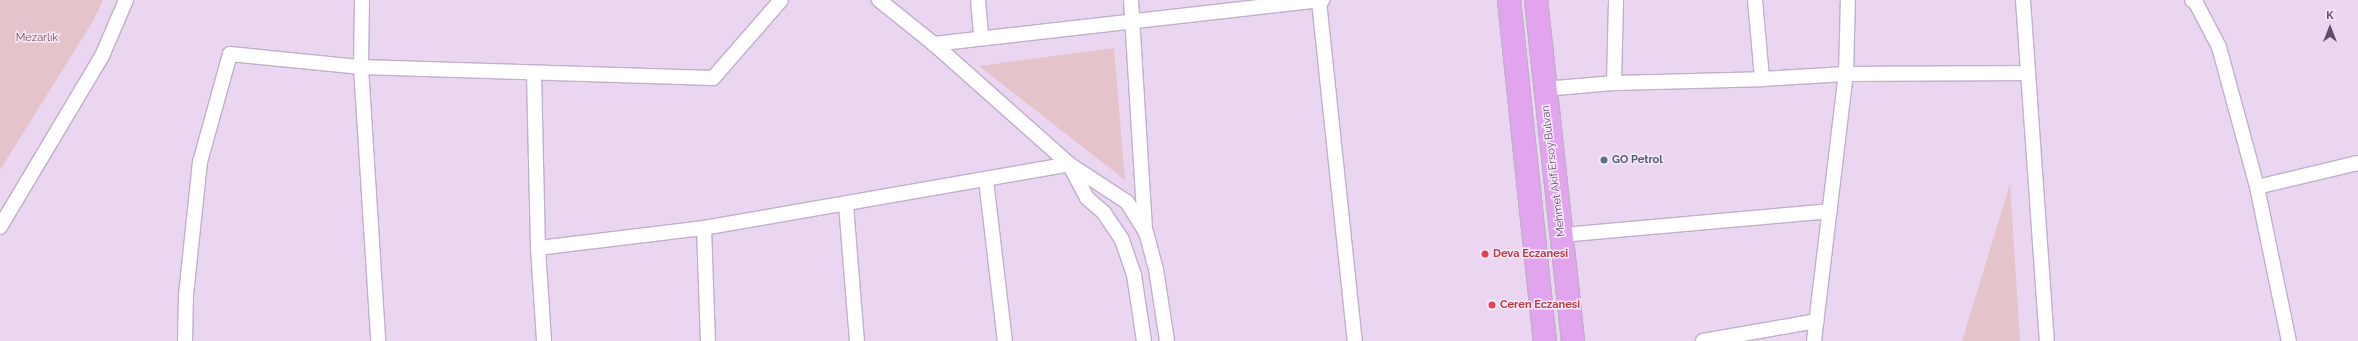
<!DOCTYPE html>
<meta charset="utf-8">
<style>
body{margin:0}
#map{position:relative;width:2358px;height:341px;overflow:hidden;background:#f5e3f9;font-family:Raleway,sans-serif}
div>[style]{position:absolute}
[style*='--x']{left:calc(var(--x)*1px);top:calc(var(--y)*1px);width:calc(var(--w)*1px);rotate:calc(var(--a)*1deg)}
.residential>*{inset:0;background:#ebd6f1}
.green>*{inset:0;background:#e4c4ca}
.roads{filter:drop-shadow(1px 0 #c1aeca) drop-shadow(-1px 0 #c1aeca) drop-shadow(0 1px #c1aeca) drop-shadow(0 -1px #c1aeca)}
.minor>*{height:14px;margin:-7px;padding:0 7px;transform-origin:7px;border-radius:7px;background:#fff}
.primary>*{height:22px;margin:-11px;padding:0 11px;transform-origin:11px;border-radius:11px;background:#e3a4ef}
.dots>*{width:11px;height:11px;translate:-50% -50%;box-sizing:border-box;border:2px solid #f9e9fc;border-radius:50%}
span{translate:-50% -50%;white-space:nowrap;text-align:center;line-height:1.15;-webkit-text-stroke:3px #f9e9fc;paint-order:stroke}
.park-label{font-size:11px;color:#7c4d50}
.service-label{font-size:11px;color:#4e5e75;font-weight:700}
.left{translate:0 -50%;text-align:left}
.street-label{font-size:11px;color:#5f4d6d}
.health-label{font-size:11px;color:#be3a42;font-weight:700}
.north{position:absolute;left:2310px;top:8px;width:40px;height:40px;-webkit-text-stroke:3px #f9e9fc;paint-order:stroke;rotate:0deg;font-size:11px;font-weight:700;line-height:16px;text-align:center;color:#5f4d6d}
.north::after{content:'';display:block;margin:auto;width:14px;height:18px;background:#5f4d6d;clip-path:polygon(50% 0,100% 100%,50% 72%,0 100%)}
</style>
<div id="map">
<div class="residential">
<i style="clip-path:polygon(0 0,2358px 0,2358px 341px,0 341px)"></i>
</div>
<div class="green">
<i style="clip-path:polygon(0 0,103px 0,93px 21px,0 170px)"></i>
<i style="clip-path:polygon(1114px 48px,1125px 180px,979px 66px)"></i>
<i style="clip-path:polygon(2010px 184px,2020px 341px,1962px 341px)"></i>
</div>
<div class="roads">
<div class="minor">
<i style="--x:362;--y:0;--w:67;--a:90.9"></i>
<i style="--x:361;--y:67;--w:275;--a:86.4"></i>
<i style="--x:879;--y:0;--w:70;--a:38.7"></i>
<i style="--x:934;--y:44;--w:181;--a:41.6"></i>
<i style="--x:1069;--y:164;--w:69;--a:33.2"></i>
<i style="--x:1127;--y:202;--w:36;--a:58"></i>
<i style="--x:1146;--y:232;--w:38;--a:75"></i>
<i style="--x:1156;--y:269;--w:73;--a:81.3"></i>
<i style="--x:978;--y:0;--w:38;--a:85"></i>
<i style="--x:1131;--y:0;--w:229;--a:86.5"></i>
<i style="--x:1755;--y:0;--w:79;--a:84.9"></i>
<i style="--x:1762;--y:79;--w:84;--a:-3.4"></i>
<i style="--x:1846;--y:74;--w:180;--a:-0.3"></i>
<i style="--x:2023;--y:0;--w:342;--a:86"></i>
<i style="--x:2192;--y:0;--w:5;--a:37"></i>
<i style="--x:2196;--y:3;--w:50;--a:62.4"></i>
<i style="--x:2219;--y:47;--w:145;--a:74.8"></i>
<i style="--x:2257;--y:187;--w:157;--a:78.3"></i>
<i style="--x:1319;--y:1;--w:342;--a:84"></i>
<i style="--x:934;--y:44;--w:391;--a:-6.5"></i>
<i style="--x:534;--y:73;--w:175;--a:88.7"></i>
<i style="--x:538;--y:248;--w:93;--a:86.3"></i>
<i style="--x:1614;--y:83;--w:83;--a:-88.6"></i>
<i style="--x:1544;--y:89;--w:70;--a:-4.9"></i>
<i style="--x:1614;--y:83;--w:148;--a:-1.5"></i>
<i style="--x:1069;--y:164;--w:38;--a:62"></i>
<i style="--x:1087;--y:198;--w:23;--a:41"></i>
<i style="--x:1104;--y:213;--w:32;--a:56"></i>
<i style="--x:1122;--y:240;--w:37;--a:71"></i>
<i style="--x:1134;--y:275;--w:67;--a:81.4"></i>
<i style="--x:986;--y:180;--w:162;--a:83.3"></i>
<i style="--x:2257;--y:187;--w:104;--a:-13.4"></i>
<i style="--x:846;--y:205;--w:136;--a:85.4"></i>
<i style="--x:0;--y:227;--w:199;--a:-59.2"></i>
<i style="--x:102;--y:56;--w:61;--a:-66.8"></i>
<i style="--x:704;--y:228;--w:113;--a:88"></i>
<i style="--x:1562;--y:235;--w:269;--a:-5.1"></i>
<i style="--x:538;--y:248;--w:167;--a:-6.9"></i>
<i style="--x:704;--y:228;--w:371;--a:-9.9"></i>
<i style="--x:185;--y:341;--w:46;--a:-88.8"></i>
<i style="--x:186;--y:295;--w:134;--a:-84"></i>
<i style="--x:200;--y:162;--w:112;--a:-74.5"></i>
<i style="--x:230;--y:54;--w:132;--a:5.7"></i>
<i style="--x:361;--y:67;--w:352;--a:1.8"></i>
<i style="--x:713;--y:78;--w:103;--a:-48.9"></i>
<i style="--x:1703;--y:341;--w:115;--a:-10"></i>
<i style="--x:1814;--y:341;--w:269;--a:-83.2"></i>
<i style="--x:1846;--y:74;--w:74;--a:-88.5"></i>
</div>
<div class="primary">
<i style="--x:1509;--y:0;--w:343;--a:84"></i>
<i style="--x:1536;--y:0;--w:343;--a:83.8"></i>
</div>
</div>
<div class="dots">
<i style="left:1604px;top:160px;background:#5c6f8a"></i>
<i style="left:1485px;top:254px;background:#e0444e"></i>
<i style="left:1492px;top:305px;background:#e0444e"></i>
</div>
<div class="park-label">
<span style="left:37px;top:38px">Mezarlık</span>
</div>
<div class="service-label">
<span class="left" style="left:1612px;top:160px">GO Petrol</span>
</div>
<div class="street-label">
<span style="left:1554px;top:171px;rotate:-97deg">Mehmet Akif Ersoy Bulvarı</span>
</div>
<div class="health-label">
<span class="left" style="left:1493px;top:254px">Deva Eczanesi</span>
<span class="left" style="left:1500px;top:305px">Ceren Eczanesi</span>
</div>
<div class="north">K</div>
</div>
